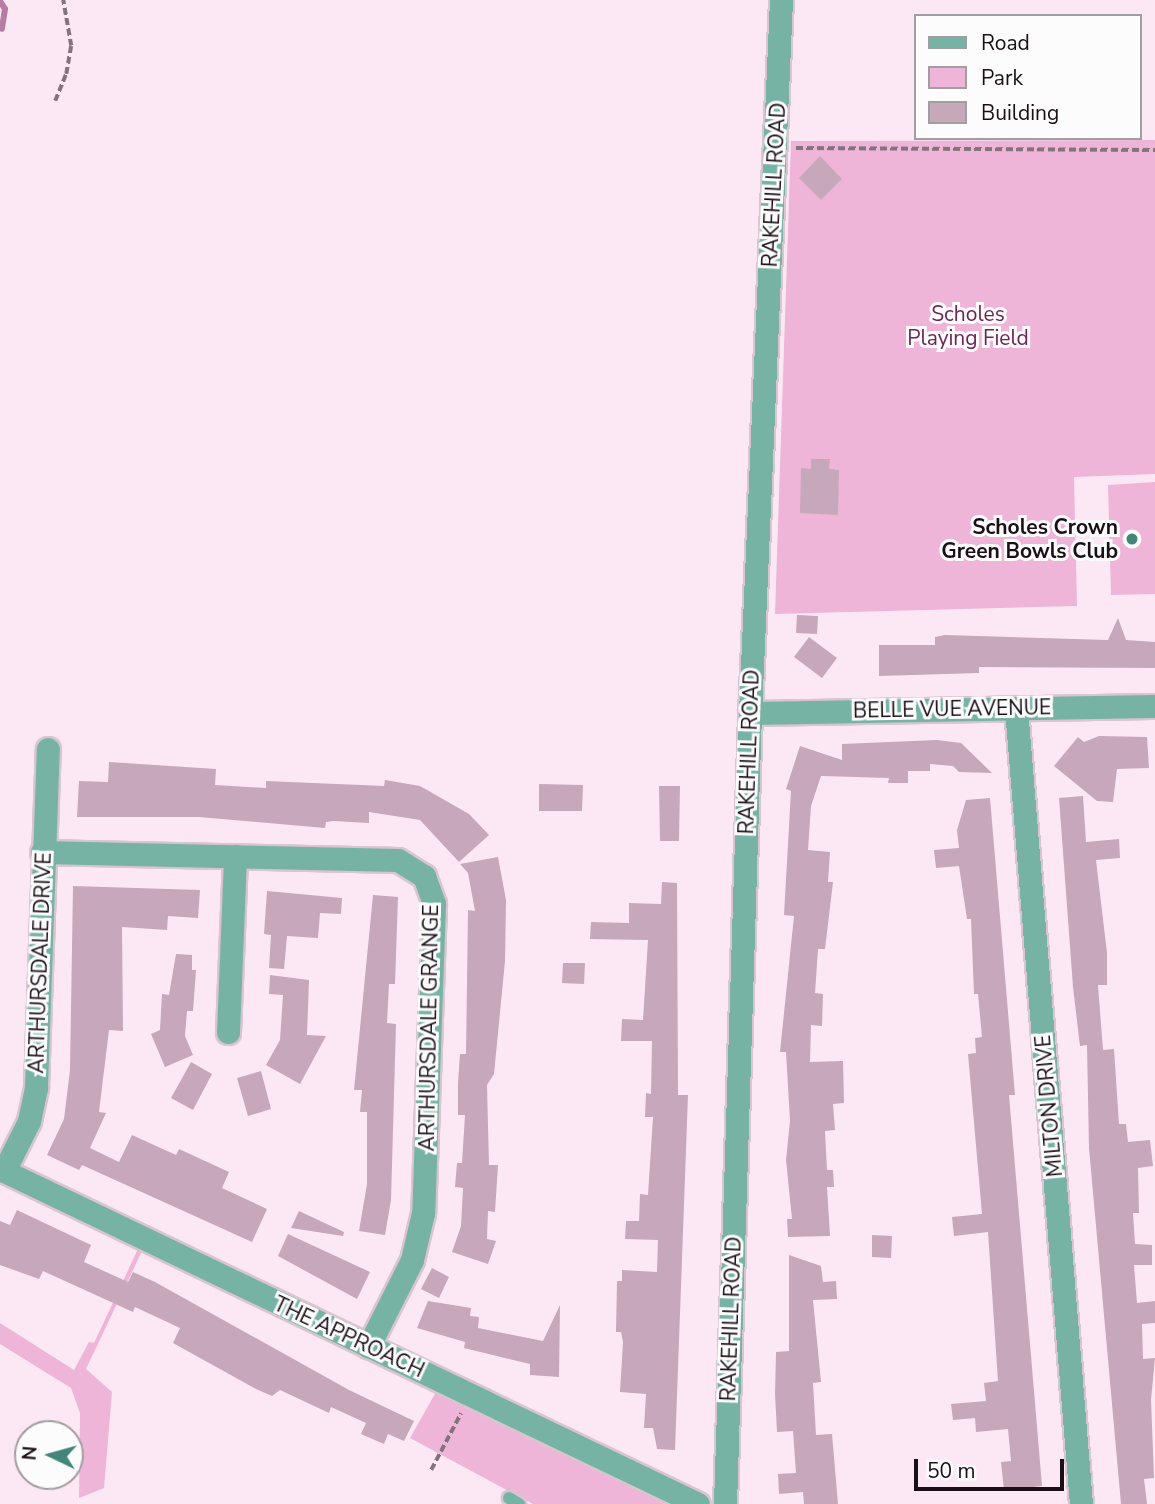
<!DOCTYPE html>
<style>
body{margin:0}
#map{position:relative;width:1155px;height:1504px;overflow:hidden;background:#fce8f4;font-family:"Nunito Sans",sans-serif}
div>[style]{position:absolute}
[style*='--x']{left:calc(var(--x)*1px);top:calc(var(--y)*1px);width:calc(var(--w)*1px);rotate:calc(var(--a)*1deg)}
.green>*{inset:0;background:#eeb5d8}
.stream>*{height:6px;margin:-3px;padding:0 3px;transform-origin:3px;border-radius:3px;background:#b77ca1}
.building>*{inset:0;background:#c7a7ba}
.path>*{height:3.5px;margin-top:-1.75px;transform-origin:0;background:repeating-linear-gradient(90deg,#83737c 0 7px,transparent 0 10.5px)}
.roads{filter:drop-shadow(2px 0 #d8c5d0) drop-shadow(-2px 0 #d8c5d0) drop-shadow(0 2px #d8c5d0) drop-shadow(0 -2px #d8c5d0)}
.service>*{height:12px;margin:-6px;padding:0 6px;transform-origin:6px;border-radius:6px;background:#76b3a5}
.minor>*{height:23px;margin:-11.5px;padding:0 11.5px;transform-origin:11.5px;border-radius:11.5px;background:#76b3a5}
.dots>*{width:19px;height:19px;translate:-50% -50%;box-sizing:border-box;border:4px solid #fcfcfc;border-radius:50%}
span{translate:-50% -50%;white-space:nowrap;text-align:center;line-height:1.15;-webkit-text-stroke:6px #fcfcfc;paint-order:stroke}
.street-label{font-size:21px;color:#1a0f15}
.park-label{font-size:21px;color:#6c2556}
.poi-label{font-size:21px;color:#1a0f15;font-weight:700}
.right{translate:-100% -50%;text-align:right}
.legend{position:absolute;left:914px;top:14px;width:228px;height:126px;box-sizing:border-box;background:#fcfcfc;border:2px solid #a29da0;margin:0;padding:9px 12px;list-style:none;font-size:21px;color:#1a0f15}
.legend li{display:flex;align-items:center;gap:14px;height:35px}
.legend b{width:35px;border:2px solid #a29da0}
.north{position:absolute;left:14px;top:1420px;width:70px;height:70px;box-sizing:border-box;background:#fcfcfc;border:2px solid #a29da0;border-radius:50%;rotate:275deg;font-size:19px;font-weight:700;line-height:28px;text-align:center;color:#1a0f15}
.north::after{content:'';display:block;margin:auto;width:24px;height:32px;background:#438678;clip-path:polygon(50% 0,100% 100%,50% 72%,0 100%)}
.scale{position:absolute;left:914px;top:1459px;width:150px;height:32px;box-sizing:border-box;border:4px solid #1a0f15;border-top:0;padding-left:9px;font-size:21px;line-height:24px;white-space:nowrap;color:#1a0f15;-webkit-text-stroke:5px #fcfcfc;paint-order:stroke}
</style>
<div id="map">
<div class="green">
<i style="clip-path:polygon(1155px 140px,1155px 474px,1074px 477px,1077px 606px,775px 614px,791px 141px)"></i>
<i style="clip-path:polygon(1155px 482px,1155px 594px,1111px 595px,1108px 485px)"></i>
<i style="clip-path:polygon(138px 1249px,142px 1251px,86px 1369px,112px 1392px,104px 1488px,79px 1498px,80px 1413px,71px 1388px,0 1344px,0 1323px,74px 1370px,89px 1342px,94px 1343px)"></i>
<i style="clip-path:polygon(436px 1392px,547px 1444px,665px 1504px,533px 1504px,410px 1438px)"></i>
</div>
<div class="stream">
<i style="--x:0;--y:1;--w:9;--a:58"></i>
<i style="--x:5;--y:9;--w:20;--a:99"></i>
</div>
<div class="building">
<i style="clip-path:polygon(820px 156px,842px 179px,821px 200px,799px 178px)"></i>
<i style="clip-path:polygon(811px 459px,830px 459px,829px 469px,839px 470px,838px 515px,800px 513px,801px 468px,811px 469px)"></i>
<i style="clip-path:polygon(797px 615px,818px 616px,817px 634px,796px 633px)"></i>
<i style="clip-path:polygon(1118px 618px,1126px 640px,1155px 642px,1155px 668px,979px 667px,979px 673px,879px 676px,879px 645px,935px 645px,935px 637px,945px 635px,1108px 640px)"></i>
<i style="clip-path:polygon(809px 637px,837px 658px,822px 678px,794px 657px)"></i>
<i style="clip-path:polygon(1099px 736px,1147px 737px,1149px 768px,1117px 769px,1113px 802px,1097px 801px,1054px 766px,1078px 737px,1084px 742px)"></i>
<i style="clip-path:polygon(937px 740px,961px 743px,992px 773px,959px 772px,953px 766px,930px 764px,930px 771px,908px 771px,908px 783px,888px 783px,889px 778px,821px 776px,811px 806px,808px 850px,830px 852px,828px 882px,833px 882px,825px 949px,818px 949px,815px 993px,823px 994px,822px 1026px,811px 1025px,810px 1062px,843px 1061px,844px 1103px,833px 1104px,835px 1130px,825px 1131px,827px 1170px,833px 1170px,834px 1187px,827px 1187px,830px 1236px,788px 1237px,787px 1219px,792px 1219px,786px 1160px,790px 1121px,786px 1052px,780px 1052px,794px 916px,784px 915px,791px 791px,786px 789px,800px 746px,842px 760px,842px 744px)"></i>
<i style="clip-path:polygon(109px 762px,216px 769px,215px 785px,266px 788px,266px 781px,384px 786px,385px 780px,420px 786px,469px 814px,489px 835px,459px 862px,420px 820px,369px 812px,369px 823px,334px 821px,326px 822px,325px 828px,199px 817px,77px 817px,79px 781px,108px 782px)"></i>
<i style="clip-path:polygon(539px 784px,583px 785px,582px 811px,539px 811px)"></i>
<i style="clip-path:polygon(659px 786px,680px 786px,679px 841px,660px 841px)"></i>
<i style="clip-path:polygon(1083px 796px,1086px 842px,1119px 839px,1120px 858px,1096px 860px,1107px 953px,1107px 985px,1098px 985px,1103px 1050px,1114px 1049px,1119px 1124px,1126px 1124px,1128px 1142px,1150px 1140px,1153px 1166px,1138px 1168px,1139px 1213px,1133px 1213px,1135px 1244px,1152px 1245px,1152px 1265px,1134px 1265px,1137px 1303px,1155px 1301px,1155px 1323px,1142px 1324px,1143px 1359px,1155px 1358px,1151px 1400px,1154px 1478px,1144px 1479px,1147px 1504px,1121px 1504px,1089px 1148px,1087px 1045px,1080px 1046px,1073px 987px,1059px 798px)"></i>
<i style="clip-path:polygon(990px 798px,1015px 1095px,1009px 1095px,1042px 1486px,1004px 1490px,1001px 1462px,1011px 1461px,1008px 1429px,976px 1432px,975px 1418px,953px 1420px,951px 1404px,986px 1401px,984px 1383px,998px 1381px,988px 1232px,954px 1236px,952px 1217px,982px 1214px,968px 1054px,976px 1053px,975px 1038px,982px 1037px,978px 994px,974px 994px,971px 919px,967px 919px,959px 866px,936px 868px,934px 850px,959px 848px,957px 830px,966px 800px)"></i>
<i style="clip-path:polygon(498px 857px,506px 900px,505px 961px,494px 1074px,487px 1085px,489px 1165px,498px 1165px,495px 1212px,488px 1211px,487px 1239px,496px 1241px,488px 1264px,452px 1252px,461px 1226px,463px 1188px,455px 1187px,457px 1163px,462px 1163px,465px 1115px,458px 1115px,458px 1083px,460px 1054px,466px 1054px,468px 910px,475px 911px,468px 873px,460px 864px)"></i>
<i style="clip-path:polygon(662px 882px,677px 883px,678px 1095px,688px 1095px,675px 1450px,657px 1449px,653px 1428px,644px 1428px,646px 1394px,620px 1392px,623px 1342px,621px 1332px,616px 1332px,617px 1281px,622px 1281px,622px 1270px,657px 1272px,658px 1240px,625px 1239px,626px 1221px,639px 1221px,640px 1194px,648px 1195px,653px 1117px,645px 1117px,646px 1093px,651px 1094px,652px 1041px,621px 1041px,622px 1019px,643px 1020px,648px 940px,590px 939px,591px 922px,629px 923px,629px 903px,661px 904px)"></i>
<i style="clip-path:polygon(73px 886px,200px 890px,198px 918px,168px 916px,167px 930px,122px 927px,123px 1031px,109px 1030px,99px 1112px,106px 1113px,90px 1148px,119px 1162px,132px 1135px,176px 1155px,179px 1149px,229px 1172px,222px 1188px,267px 1209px,252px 1242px,82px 1165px,79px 1170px,47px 1155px,64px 1119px,70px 1070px)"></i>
<i style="clip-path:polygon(267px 891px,342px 898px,341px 914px,320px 913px,318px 938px,287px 936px,284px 969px,269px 968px,271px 935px,264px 934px)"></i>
<i style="clip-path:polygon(373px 895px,398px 897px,395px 984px,389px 984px,387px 1023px,396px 1024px,391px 1200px,385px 1235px,359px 1231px,367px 1184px,367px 1112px,360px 1112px,362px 1090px,354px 1090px)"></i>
<i style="clip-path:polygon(176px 954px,192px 955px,192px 970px,196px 970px,193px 1011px,187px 1011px,185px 1036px,193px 1055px,165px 1067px,151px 1034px,160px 1030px,162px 994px,169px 995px)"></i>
<i style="clip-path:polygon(563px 963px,585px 963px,584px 984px,562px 983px)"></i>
<i style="clip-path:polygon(270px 975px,309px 980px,307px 1035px,326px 1036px,300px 1084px,266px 1065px,280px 1040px,283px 995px,269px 994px)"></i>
<i style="clip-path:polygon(191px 1062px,212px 1074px,193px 1110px,171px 1098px)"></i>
<i style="clip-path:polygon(261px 1071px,271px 1109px,248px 1116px,237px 1078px)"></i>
<i style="clip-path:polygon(17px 1210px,91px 1245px,84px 1262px,128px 1282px,133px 1272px,155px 1282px,349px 1390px,414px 1421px,404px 1441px,388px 1434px,384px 1444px,361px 1434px,366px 1423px,331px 1407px,329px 1413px,280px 1390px,272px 1396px,256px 1389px,173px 1343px,180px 1328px,135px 1307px,133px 1312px,43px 1271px,39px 1279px,0 1265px,0 1221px,10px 1225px)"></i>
<i style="clip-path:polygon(299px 1211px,344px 1232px,343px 1236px,291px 1228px)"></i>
<i style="clip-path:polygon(288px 1234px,370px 1272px,357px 1299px,278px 1256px)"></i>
<i style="clip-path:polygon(872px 1235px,892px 1236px,891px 1258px,872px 1257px)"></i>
<i style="clip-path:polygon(789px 1255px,821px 1266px,823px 1282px,836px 1281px,837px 1299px,813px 1300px,821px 1382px,813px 1383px,816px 1435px,832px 1434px,838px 1504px,804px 1504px,803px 1492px,779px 1494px,778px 1474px,796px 1473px,793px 1431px,777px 1432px,775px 1394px,776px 1352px,789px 1351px)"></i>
<i style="clip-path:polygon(432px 1268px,449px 1277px,439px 1298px,421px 1289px)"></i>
<i style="clip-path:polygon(428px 1301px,471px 1308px,470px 1316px,479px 1317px,478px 1328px,543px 1341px,560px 1305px,559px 1377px,530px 1375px,530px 1364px,464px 1348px,465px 1342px,417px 1328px)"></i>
</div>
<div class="path">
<i style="--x:55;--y:101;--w:29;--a:-68"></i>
<i style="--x:66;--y:74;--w:28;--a:-80"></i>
<i style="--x:71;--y:46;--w:47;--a:-99.9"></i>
<i style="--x:796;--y:148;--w:359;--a:0.3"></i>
<i style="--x:431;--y:1470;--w:64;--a:-62.2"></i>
</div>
<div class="roads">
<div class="service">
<i style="--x:509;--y:1498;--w:12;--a:31"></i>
</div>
<div class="minor">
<i style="--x:1016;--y:708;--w:799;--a:85.33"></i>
<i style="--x:750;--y:713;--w:405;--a:-1"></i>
<i style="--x:42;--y:852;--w:356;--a:1.3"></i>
<i style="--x:398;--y:860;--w:31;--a:32"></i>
<i style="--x:424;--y:876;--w:30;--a:70"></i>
<i style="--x:434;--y:904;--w:309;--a:92"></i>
<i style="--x:423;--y:1213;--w:48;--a:103.2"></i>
<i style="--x:412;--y:1260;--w:97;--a:116.8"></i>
<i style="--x:228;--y:1032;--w:176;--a:-87.7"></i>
<i style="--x:0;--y:1169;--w:774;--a:25.64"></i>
<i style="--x:4;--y:1171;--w:56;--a:-63.4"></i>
<i style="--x:29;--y:1121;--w:35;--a:-78"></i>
<i style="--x:36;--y:1087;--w:338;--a:-88"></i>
<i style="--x:725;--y:1504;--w:791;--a:-88.19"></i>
<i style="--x:750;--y:713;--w:714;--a:-87.51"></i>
</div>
</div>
<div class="dots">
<i style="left:1132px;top:539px;background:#438678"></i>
</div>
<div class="street-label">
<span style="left:774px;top:185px;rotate:-87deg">RAKEHILL ROAD</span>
<span style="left:952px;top:709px;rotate:-1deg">BELLE VUE AVENUE</span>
<span style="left:749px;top:752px;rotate:-88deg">RAKEHILL ROAD</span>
<span style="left:40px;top:963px;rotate:-88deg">ARTHURSDALE DRIVE</span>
<span style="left:429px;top:1028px;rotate:-89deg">ARTHURSDALE GRANGE</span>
<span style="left:1049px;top:1106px;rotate:-95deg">MILTON DRIVE</span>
<span style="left:731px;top:1319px;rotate:-88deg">RAKEHILL ROAD</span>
<span style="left:349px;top:1337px;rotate:25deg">THE APPROACH</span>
</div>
<div class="park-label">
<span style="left:968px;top:326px">Scholes<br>Playing Field</span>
</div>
<div class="poi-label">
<span class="right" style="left:1118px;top:539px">Scholes Crown<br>Green Bowls Club</span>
</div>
<ul class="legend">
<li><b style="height:9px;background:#76b3a5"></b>Road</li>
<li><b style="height:19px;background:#eeb5d8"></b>Park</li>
<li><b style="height:19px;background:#c7a7ba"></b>Building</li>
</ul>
<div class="north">N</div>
<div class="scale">50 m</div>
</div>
